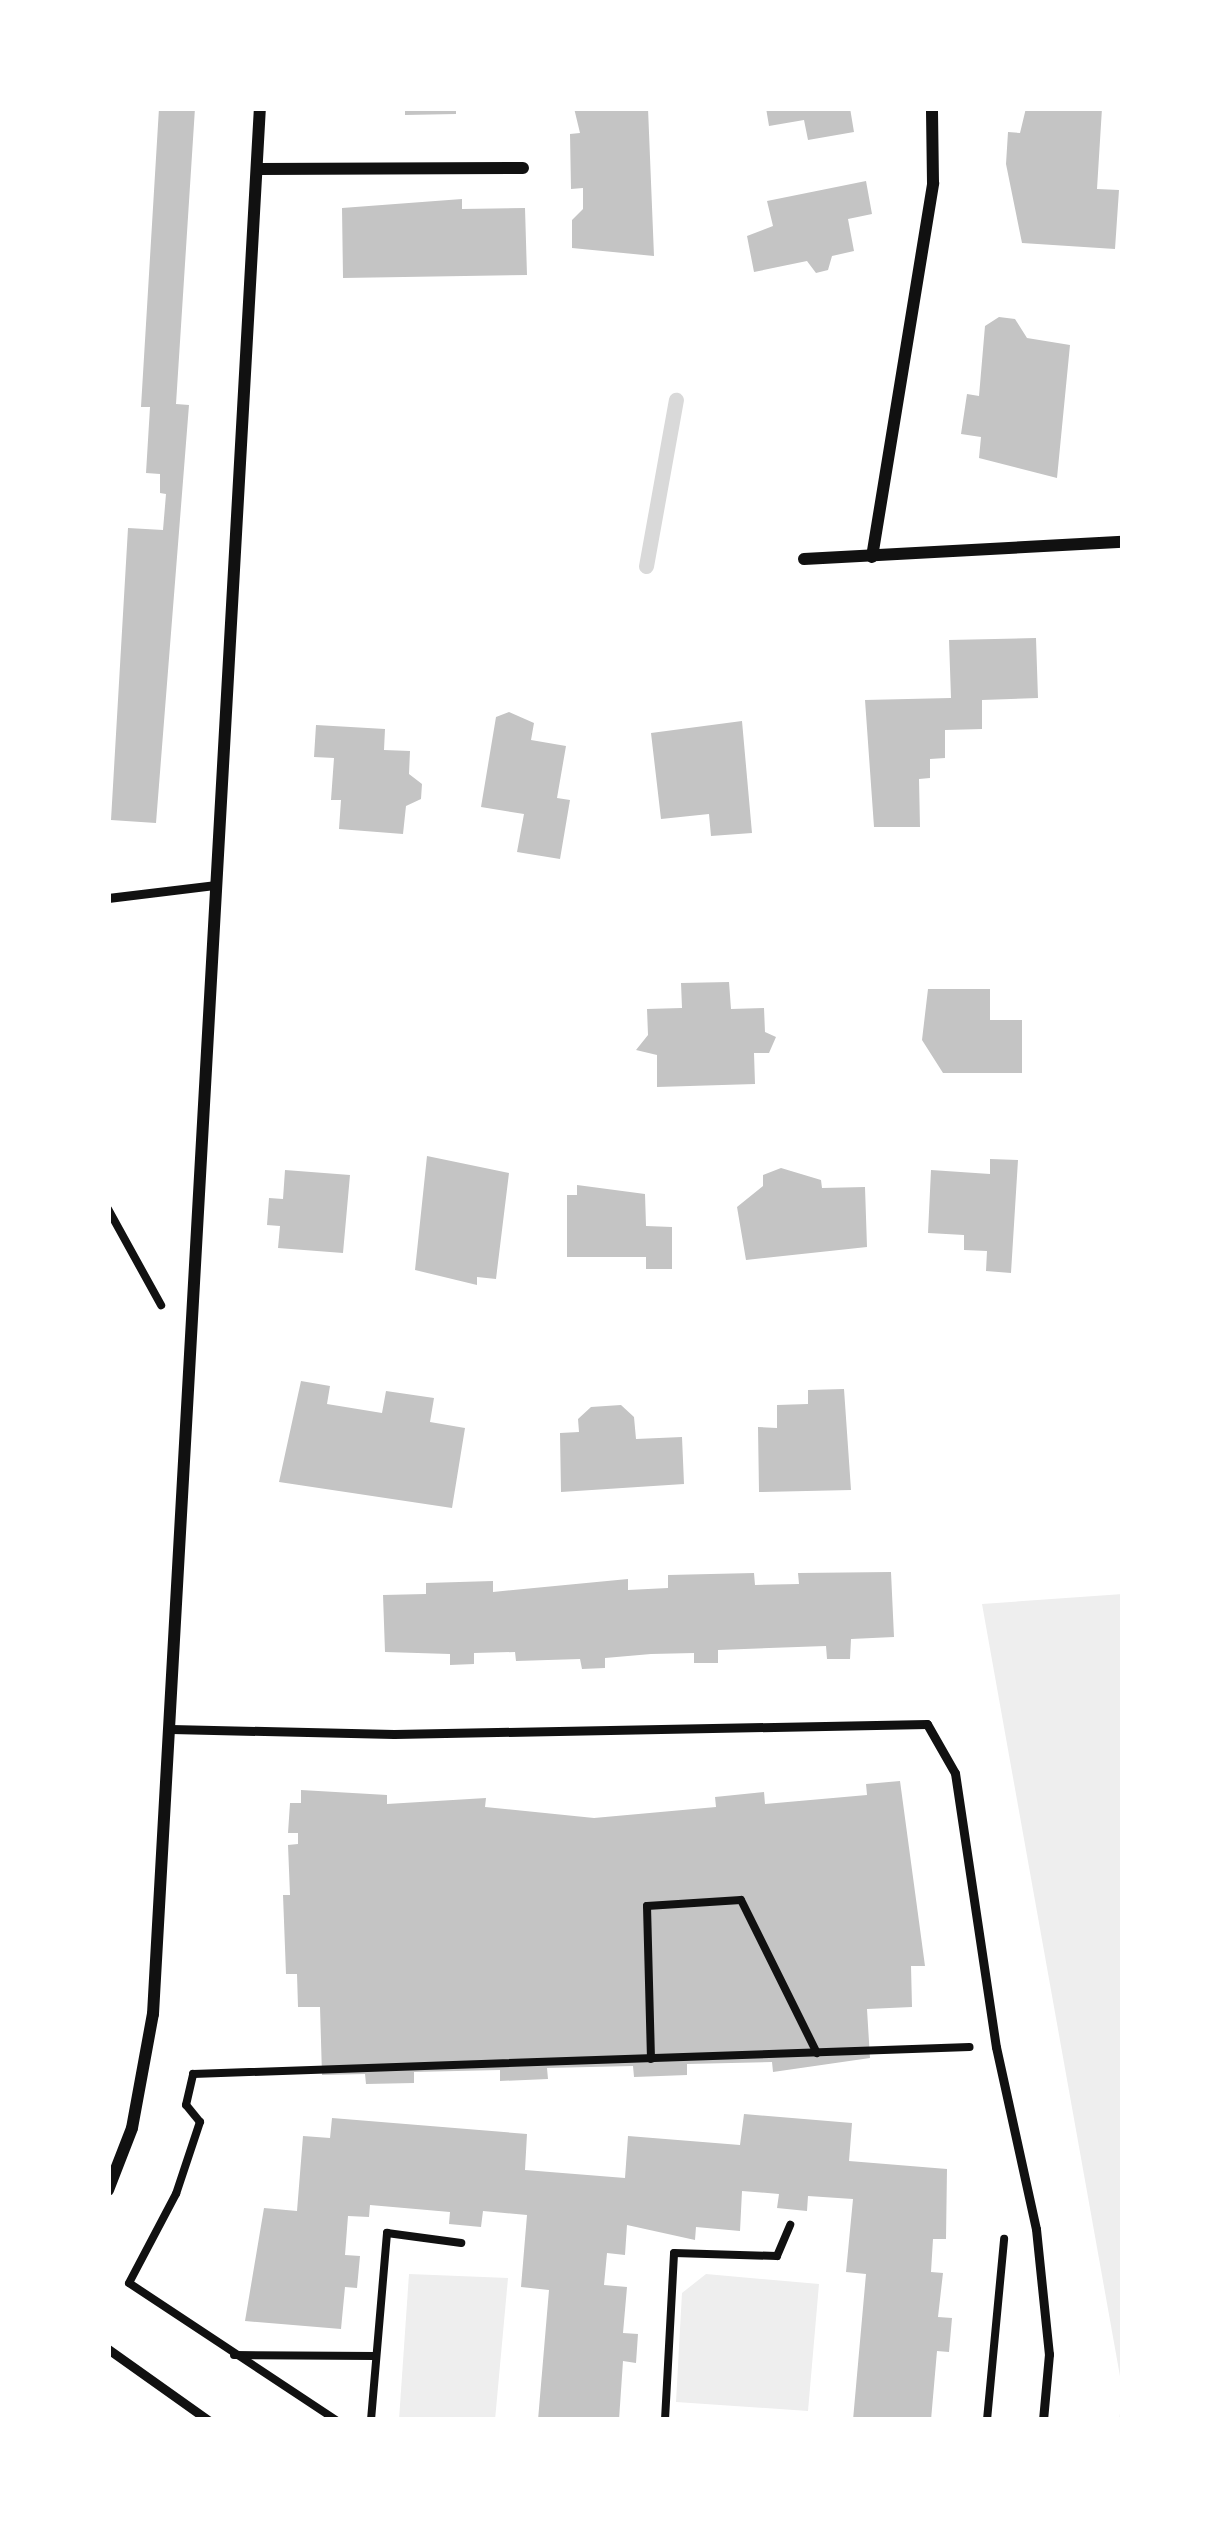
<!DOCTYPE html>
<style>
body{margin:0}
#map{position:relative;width:1231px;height:2528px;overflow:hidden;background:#fff;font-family:Figtree,sans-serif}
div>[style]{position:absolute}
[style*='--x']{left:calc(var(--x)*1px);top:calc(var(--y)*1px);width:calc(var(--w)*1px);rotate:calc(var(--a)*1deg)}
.green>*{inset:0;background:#eee}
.stream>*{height:15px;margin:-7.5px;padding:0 7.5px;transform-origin:7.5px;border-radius:7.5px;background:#d9d9d9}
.building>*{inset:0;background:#c4c4c4}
.path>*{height:8px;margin:-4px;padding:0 4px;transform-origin:4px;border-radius:4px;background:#111}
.service>*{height:9px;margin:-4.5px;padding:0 4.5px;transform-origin:4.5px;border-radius:4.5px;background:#111}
.minor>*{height:12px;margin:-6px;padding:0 6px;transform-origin:6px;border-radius:6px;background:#111}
span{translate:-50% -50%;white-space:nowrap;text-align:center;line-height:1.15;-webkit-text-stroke:10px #fff;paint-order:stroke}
.frame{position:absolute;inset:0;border:111px solid #fff;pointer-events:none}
</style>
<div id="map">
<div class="green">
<i style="clip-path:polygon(1123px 1594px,1123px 2420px,1119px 2420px,1123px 2393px,982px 1604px)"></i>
<i style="clip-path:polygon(409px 2274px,508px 2278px,495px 2420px,399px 2420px)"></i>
<i style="clip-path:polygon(706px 2274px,819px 2284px,808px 2411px,676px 2402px,682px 2293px)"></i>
</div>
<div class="stream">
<i style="--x:646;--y:566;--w:169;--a:-79.8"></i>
</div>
<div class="building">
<i style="clip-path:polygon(159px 108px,195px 108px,176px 404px,189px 405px,156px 823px,111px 820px,128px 528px,163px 530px,166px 494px,160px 493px,160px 474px,146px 473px,150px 407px,141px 407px)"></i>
<i style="clip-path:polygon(405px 108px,456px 108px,456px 114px,405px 115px)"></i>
<i style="clip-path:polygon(574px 108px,648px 108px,654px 256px,572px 248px,572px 220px,583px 209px,583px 188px,571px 189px,570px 134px,580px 133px)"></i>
<i style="clip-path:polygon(766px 108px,850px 108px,854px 132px,808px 140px,804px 120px,769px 126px)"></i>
<i style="clip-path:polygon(1026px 108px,1102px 108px,1097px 189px,1119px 190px,1115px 249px,1022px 243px,1006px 164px,1008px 132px,1020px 133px)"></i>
<i style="clip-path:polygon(866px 181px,872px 214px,848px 219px,854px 251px,832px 256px,828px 270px,816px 273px,807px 261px,754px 272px,747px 236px,773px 226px,767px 201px)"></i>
<i style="clip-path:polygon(462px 199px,462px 209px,525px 208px,527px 275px,343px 278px,342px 208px)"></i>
<i style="clip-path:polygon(999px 317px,1015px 319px,1027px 338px,1070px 345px,1057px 478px,979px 458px,981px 437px,961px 434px,967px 394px,979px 396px,985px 326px)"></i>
<i style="clip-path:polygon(1036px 638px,1038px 698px,982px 700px,982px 729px,945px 730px,945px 758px,930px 759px,930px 778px,919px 779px,920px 827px,874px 827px,865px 700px,951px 698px,949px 640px)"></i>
<i style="clip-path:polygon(509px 712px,534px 723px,531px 740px,566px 746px,557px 798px,570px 800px,560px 859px,517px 852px,524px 814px,481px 807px,496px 717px)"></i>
<i style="clip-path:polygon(742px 721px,752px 833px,711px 836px,709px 814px,661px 819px,651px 733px)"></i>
<i style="clip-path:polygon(316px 725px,385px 729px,384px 750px,410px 751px,409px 774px,422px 784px,421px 799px,406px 806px,403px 834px,339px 829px,341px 800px,331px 800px,334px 758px,314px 757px)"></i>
<i style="clip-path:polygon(729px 982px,731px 1009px,764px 1008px,765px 1032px,776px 1037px,769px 1053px,754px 1053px,755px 1084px,657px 1087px,657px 1055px,636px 1050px,648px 1035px,647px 1009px,682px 1008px,681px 983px)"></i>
<i style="clip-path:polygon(928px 989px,990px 989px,990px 1020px,1022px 1020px,1022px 1073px,943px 1073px,922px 1040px)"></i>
<i style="clip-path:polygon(427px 1156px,509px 1173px,496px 1279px,477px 1277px,477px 1285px,415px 1270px)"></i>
<i style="clip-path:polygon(990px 1159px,1018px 1160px,1011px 1273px,986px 1271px,987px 1251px,964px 1250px,964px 1235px,928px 1233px,931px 1170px,990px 1174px)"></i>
<i style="clip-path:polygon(781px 1168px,821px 1180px,822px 1188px,865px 1187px,867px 1247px,746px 1260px,737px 1207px,763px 1186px,763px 1175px)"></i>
<i style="clip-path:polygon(285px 1170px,350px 1175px,343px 1253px,278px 1248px,280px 1226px,267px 1225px,269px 1198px,283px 1199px)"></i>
<i style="clip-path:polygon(577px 1185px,645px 1194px,646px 1226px,672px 1227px,672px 1269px,646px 1269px,646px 1257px,567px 1257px,567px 1195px,577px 1195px)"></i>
<i style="clip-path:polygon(301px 1381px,330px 1386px,327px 1404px,382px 1413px,386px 1391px,434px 1398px,430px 1422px,465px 1428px,452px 1508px,279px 1482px)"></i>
<i style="clip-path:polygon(844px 1389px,851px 1490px,759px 1492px,758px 1427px,777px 1428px,777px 1405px,808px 1404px,808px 1390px)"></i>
<i style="clip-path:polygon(621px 1405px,634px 1417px,636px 1439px,682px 1437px,684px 1484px,561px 1492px,560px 1433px,579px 1432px,578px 1419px,591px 1407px)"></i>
<i style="clip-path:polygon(891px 1572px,894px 1637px,851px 1639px,850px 1659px,827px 1659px,826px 1646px,718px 1650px,718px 1663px,694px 1663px,694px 1653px,651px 1654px,605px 1658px,605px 1668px,582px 1669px,580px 1659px,516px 1661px,515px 1652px,474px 1653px,474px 1664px,450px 1665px,450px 1654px,385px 1652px,383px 1595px,426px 1594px,426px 1583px,493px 1581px,493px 1592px,628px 1579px,628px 1590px,668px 1588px,668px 1575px,754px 1573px,755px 1585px,799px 1584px,798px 1573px)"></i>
<i style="clip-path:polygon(900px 1781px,925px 1966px,911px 1966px,912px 2007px,867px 2009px,870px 2058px,773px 2072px,772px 2062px,687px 2064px,687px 2075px,634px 2077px,633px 2066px,547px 2068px,548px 2079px,500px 2081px,500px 2070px,414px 2072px,414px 2083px,366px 2084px,365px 2074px,322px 2075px,320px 2007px,298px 2007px,297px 1974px,286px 1974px,283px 1895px,290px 1895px,288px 1845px,298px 1844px,298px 1833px,288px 1833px,290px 1803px,301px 1803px,301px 1790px,387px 1795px,387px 1804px,486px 1798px,485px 1807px,594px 1818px,716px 1807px,715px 1797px,764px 1792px,765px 1804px,867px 1795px,866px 1784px)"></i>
<i style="clip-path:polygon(744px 2114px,852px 2123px,849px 2161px,947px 2169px,946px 2239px,933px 2239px,931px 2272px,943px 2273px,938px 2317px,952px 2318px,949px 2352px,937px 2351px,931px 2420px,853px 2420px,866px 2274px,846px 2272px,853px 2199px,808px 2196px,807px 2211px,777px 2208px,779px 2194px,742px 2191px,740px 2231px,696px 2227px,695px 2240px,627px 2225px,625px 2255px,607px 2253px,604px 2285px,627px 2287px,623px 2333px,638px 2334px,636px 2363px,623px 2361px,619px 2420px,538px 2420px,549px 2290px,521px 2287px,527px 2215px,483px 2211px,481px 2227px,449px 2224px,450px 2212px,370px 2205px,369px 2217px,348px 2216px,345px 2255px,360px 2256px,357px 2288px,345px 2287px,341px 2329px,245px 2321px,264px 2208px,297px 2211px,303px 2136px,330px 2138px,332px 2118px,527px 2134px,525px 2170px,625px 2178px,628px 2136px,740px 2145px)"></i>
</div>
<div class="path">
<i style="--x:108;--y:1209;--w:110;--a:61.1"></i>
<i style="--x:651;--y:2059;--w:153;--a:-91.5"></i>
<i style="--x:647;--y:1906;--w:94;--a:-3.7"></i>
<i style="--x:741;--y:1900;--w:171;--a:63.6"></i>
<i style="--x:234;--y:2355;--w:142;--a:0.4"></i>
<i style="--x:336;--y:2420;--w:248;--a:-146.5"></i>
<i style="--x:129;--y:2283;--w:101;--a:-62.2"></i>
<i style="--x:176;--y:2194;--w:76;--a:-71.6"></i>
<i style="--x:200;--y:2122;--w:22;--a:-129"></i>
<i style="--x:186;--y:2105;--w:32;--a:-77"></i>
<i style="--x:193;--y:2074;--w:777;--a:-1.99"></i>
<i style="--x:371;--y:2420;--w:188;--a:-85.1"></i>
<i style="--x:387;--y:2233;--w:75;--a:7.7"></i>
<i style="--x:665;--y:2420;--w:167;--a:-86.9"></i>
<i style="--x:674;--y:2253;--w:103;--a:1.7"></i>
<i style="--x:777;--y:2256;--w:34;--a:-67"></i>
<i style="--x:987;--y:2420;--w:182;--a:-84.6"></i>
</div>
<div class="service">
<i style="--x:108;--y:898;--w:109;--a:-6.9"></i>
<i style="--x:171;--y:1729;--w:223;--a:1.3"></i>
<i style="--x:394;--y:1734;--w:533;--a:-1.07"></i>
<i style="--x:927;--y:1724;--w:56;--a:60.3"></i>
<i style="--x:955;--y:1773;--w:277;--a:81.5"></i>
<i style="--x:996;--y:2047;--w:186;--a:77.6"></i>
<i style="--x:1036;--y:2229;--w:126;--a:84.1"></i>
<i style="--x:1049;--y:2354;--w:66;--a:95.2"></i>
<i style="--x:108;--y:2349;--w:123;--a:35.4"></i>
</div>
<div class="minor">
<i style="--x:257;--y:169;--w:266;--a:-0.2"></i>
<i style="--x:872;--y:557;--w:379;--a:-80.7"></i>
<i style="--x:933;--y:183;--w:75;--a:-90.8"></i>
<i style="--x:804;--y:559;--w:319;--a:-3.1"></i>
<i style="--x:108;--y:2190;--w:66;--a:-68.8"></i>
<i style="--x:132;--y:2128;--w:116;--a:-79.6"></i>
<i style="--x:153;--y:2014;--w:1909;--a:-86.79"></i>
</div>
<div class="frame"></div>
</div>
